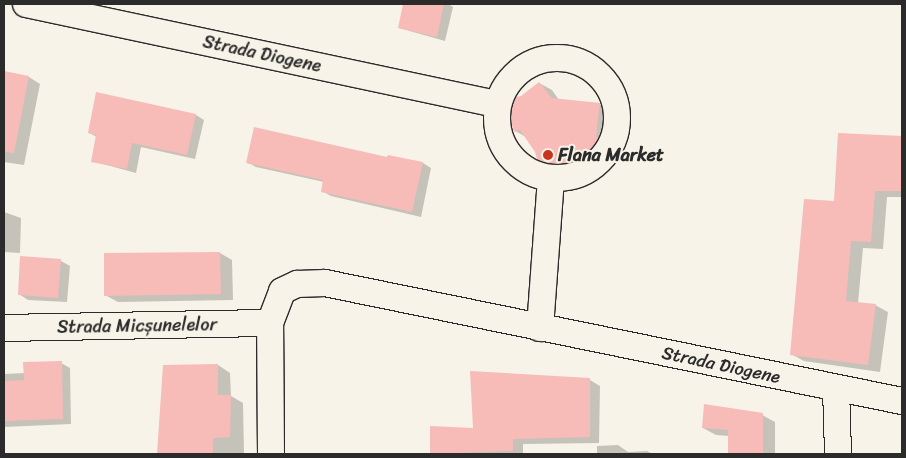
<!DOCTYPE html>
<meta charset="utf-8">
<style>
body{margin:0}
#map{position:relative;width:906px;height:458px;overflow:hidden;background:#f7f3e8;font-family:Sriracha,sans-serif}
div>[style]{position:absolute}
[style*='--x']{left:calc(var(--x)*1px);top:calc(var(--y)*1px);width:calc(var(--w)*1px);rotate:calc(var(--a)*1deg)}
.shadow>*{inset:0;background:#0003}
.building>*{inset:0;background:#f7bbb8}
.roads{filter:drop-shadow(1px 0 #2b2b2b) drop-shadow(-1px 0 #2b2b2b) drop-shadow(0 1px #2b2b2b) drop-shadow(0 -1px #2b2b2b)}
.minor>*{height:26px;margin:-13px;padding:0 13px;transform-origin:13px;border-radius:13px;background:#f7f3e8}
.minor>.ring{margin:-13px;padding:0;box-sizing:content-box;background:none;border:26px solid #f7f3e8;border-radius:50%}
.dots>*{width:14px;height:14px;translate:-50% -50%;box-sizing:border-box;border:2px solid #f7f3e8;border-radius:50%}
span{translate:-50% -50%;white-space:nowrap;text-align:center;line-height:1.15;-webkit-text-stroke:4px #f7f3e8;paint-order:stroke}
.street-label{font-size:18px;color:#2b2b2b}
.poi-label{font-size:18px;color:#2b2b2b;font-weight:700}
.left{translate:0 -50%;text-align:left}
.frame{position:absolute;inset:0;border:5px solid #2b2b2b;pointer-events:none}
</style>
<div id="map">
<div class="shadow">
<i style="clip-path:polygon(405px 4px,448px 4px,453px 7px,445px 41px,399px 28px)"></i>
<i style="clip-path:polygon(4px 73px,29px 77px,40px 84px,24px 165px,4px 162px)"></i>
<i style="clip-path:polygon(539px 83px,552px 90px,559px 100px,599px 104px,612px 111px,609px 142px,617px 147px,608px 164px,576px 176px,565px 170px,554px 175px,541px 168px,536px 151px,526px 137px,515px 131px,521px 97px)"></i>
<i style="clip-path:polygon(196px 115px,204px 120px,195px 159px,141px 147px,136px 173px,92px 161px,97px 137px,89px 133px)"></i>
<i style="clip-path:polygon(840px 134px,902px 138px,902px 197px,887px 197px,883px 249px,863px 248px,858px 303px,875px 305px,888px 312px,880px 372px,804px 361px,791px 354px,835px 203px)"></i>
<i style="clip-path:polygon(388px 159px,423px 163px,431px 168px,421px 217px,331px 196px,322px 191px,324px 182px,256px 167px,247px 162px)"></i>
<i style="clip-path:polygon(4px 212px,21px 218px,20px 253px,4px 252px)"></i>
<i style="clip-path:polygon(220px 253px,232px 260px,233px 300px,118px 302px,105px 295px)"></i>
<i style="clip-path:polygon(61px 261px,70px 266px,67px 302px,28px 300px,19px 294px)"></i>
<i style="clip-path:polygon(61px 363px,70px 368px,71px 424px,4px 427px,4px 374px,25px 373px)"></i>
<i style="clip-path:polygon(218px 365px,230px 373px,231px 396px,243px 403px,244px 454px,159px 454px,164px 366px)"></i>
<i style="clip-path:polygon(472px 373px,590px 380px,600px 386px,599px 443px,523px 444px,523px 454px,433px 454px,475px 429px)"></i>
<i style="clip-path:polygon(762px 415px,775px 422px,775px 454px,729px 454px,729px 436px,716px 435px,703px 428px)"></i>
<i style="clip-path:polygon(618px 445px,628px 452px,647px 451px,653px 454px,597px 454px,597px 446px)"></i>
</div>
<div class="building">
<i style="clip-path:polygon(403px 4px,444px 4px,437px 37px,398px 28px)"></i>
<i style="clip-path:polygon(4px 71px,29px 76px,14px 153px,4px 152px)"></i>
<i style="clip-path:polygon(539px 82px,552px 98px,600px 103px,596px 137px,605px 138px,595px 157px,588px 162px,562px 170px,552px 164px,540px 169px,535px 152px,520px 130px,514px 132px,509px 114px,512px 98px,521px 96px)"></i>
<i style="clip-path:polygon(96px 92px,196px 114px,187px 155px,132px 143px,127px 169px,91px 162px,96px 135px,88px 133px)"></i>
<i style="clip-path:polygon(254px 127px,387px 157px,388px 155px,423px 162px,412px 212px,321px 192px,323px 180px,246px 163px)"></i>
<i style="clip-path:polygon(838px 133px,902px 136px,902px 191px,875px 191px,871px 242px,851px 241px,846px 301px,876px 304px,868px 365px,790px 355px,804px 199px,834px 201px)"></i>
<i style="clip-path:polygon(220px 252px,221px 294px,104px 296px,104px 253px)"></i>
<i style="clip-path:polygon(20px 256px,61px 259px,58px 298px,18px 295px)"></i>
<i style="clip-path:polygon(62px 361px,63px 419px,4px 421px,4px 381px,24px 380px,23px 362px)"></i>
<i style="clip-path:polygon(218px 364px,218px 395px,231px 395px,230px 437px,213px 438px,213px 454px,157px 454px,163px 365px)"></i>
<i style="clip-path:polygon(470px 371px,590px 378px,590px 437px,513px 439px,513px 451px,430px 454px,430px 426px,473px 428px)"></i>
<i style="clip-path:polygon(704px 404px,763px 413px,763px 454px,728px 454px,728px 430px,702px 428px)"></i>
</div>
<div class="roads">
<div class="minor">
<i style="--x:26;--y:4;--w:482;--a:12"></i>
<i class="ring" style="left:497px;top:58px;width:94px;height:94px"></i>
<i style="--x:4;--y:328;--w:266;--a:-1.1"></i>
<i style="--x:540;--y:328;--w:149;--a:-85.8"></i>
<i style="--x:836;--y:389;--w:65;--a:88.2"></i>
<i style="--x:271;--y:454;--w:131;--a:-90.4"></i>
<i style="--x:270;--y:323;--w:34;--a:-69"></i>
<i style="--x:282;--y:291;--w:17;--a:-25"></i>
<i style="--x:297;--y:284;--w:28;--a:-2"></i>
<i style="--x:325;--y:283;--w:589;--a:11.56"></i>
</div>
</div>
<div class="dots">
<i style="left:548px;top:155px;background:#c8321e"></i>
</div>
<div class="street-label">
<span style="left:262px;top:54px;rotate:12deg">Strada Diogene</span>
<span style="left:137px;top:326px;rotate:-1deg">Strada Micșunelelor</span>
<span style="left:721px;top:365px;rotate:12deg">Strada Diogene</span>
</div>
<div class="poi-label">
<span class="left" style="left:558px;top:155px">Flana Market</span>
</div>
<div class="frame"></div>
</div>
